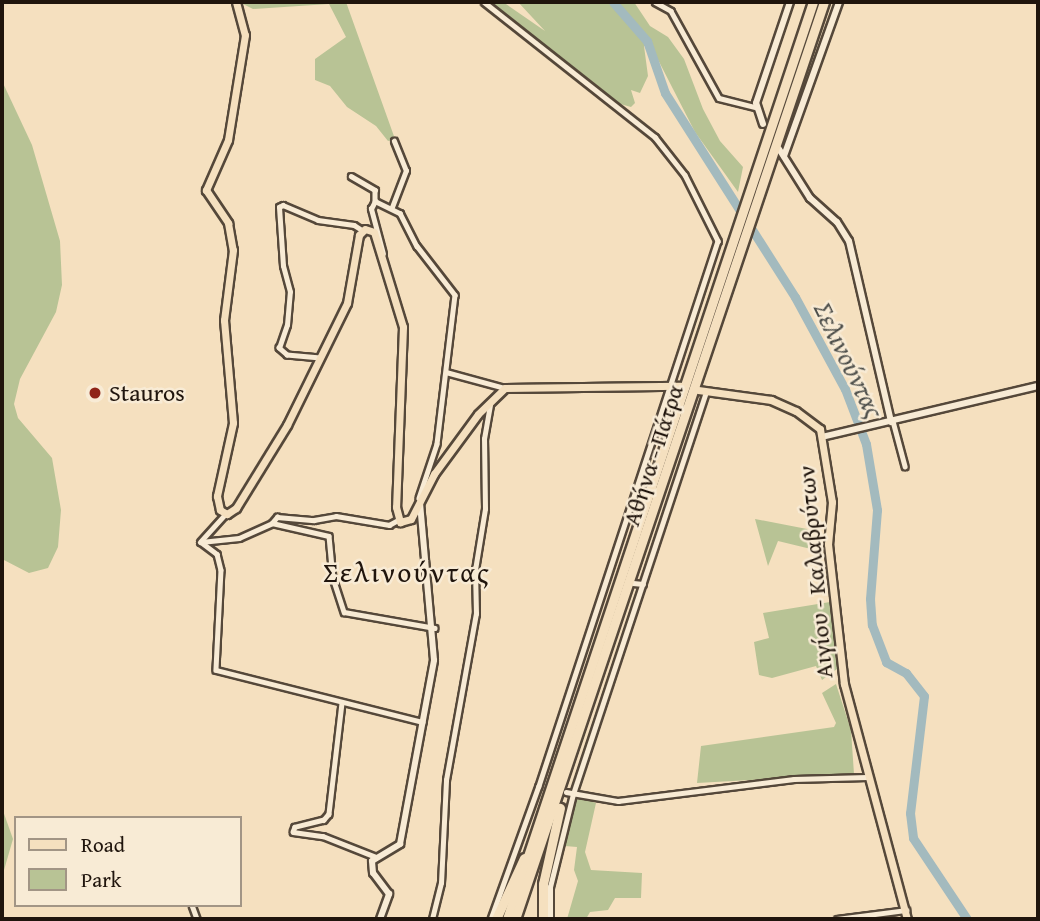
<!DOCTYPE html>
<meta charset="utf-8">
<style>
body{margin:0}
#map{position:relative;width:1040px;height:921px;overflow:hidden;background:#f5e0bf;font-family:"Gentium Book Plus",serif}
div>[style]{position:absolute}
[style*='--x']{left:calc(var(--x)*1px);top:calc(var(--y)*1px);width:calc(var(--w)*1px);rotate:calc(var(--a)*1deg)}
.green>*{inset:0;background:#b8c395}
.river>*{height:9px;margin:-4.5px;padding:0 4.5px;transform-origin:4.5px;border-radius:4.5px;background:#a3babe}
.roads{filter:drop-shadow(2px 0 #55483a) drop-shadow(-2px 0 #55483a) drop-shadow(0 2px #55483a) drop-shadow(0 -2px #55483a)}
.street>*{height:4.5px;margin:-2.25px;padding:0 2.25px;transform-origin:2.25px;border-radius:2.25px;background:#f8ebd5}
.secondary>*{height:6px;margin:-3px;padding:0 3px;transform-origin:3px;border-radius:3px;background:#f8ebd5}
.primary>*{height:7px;margin:-3.5px;padding:0 3.5px;transform-origin:3.5px;border-radius:3.5px;background:#f5e0bf}
.highway>*{height:9px;margin:-4.5px;padding:0 4.5px;transform-origin:4.5px;border-radius:4.5px;background:#f5e0bf}
.dots>*{width:19px;height:19px;translate:-50% -50%;box-sizing:border-box;border:4px solid #f8ebd5;border-radius:50%}
span{translate:-50% -50%;white-space:nowrap;text-align:center;line-height:1.15;-webkit-text-stroke:5px #f8ebd5;paint-order:stroke}
.poi-label{font-size:24px;color:#20150d}
.left{translate:0 -50%;text-align:left}
.street-label{font-size:24px;color:#20150d}
.water-label{font-size:26px;color:#4e4f4b;font-style:italic}
.quarter-label{font-size:28px;color:#20150d;letter-spacing:2px}
.frame{position:absolute;inset:0;border:4px solid #20150d;pointer-events:none}
.legend{position:absolute;left:14px;top:816px;width:228px;height:91px;box-sizing:border-box;background:#f8ebd5;border:2px solid #a29585;margin:0;padding:9px 12px;list-style:none;font-size:21px;color:#20150d}
.legend li{display:flex;align-items:center;gap:14px;height:35px}
.legend b{width:35px;border:2px solid #a29585}
</style>
<div id="map">
<div class="green">
<i style="clip-path:polygon(239px 2px,346px 2px,395px 139px,388px 141px,376px 126px,347px 107px,330px 86px,315px 80px,315px 59px,346px 37px,329px 4px,253px 9px)"></i>
<i style="clip-path:polygon(493px 2px,503px 2px,545px 31px,518px 2px,634px 2px,650px 26px,668px 37px,684px 59px,703px 109px,720px 141px,743px 167px,738px 192px,695px 132px,650px 44px,644px 46px,648px 76px,640px 93px,631px 90px,635px 103px,631px 107px,613px 102px,494px 7px)"></i>
<i style="clip-path:polygon(2px 81px,32px 145px,60px 241px,62px 285px,56px 312px,20px 379px,14px 404px,18px 418px,52px 458px,61px 510px,58px 547px,48px 568px,29px 573px,2px 559px)"></i>
<i style="clip-path:polygon(755px 519px,807px 529px,814px 541px,811px 549px,778px 541px,768px 566px)"></i>
<i style="clip-path:polygon(830px 602px,837px 669px,822px 680px,816px 666px,772px 678px,759px 675px,754px 642px,769px 638px,763px 613px)"></i>
<i style="clip-path:polygon(836px 684px,851px 730px,854px 774px,697px 783px,701px 746px,834px 727px,836px 723px,822px 693px)"></i>
<i style="clip-path:polygon(575px 796px,596px 803px,585px 852px,591px 870px,642px 873px,641px 898px,615px 898px,608px 910px,590px 912px,586px 919px,567px 919px,578px 881px,574px 870px,577px 847px,565px 846px)"></i>
<i style="clip-path:polygon(2px 808px,13px 839px,2px 877px)"></i>
</div>
<div class="river">
<i style="--x:613;--y:2;--w:52;--a:48.9"></i>
<i style="--x:647;--y:41;--w:55;--a:70.9"></i>
<i style="--x:665;--y:93;--w:242;--a:57.5"></i>
<i style="--x:795;--y:297;--w:105;--a:61.5"></i>
<i style="--x:845;--y:389;--w:59;--a:69.1"></i>
<i style="--x:866;--y:444;--w:67;--a:80.5"></i>
<i style="--x:877;--y:510;--w:89;--a:94.5"></i>
<i style="--x:870;--y:599;--w:26;--a:86"></i>
<i style="--x:872;--y:625;--w:40;--a:69"></i>
<i style="--x:886;--y:662;--w:23;--a:29"></i>
<i style="--x:906;--y:673;--w:29;--a:52"></i>
<i style="--x:924;--y:696;--w:118;--a:96.8"></i>
<i style="--x:910;--y:813;--w:25;--a:83"></i>
<i style="--x:913;--y:838;--w:97;--a:56.3"></i>
</div>
<div class="roads">
<div class="street">
<i style="--x:484;--y:2;--w:218;--a:38.3"></i>
<i style="--x:655;--y:137;--w:48;--a:51.7"></i>
<i style="--x:685;--y:175;--w:74;--a:63.4"></i>
<i style="--x:718;--y:241;--w:574;--a:108.18"></i>
<i style="--x:539;--y:786;--w:141;--a:109.8"></i>
<i style="--x:655;--y:2;--w:18;--a:29"></i>
<i style="--x:671;--y:11;--w:99;--a:61.1"></i>
<i style="--x:719;--y:98;--w:38;--a:14"></i>
<i style="--x:351;--y:176;--w:28;--a:30"></i>
<i style="--x:375;--y:190;--w:11;--a:90"></i>
<i style="--x:392;--y:207;--w:39;--a:-69"></i>
<i style="--x:406;--y:171;--w:32;--a:-112"></i>
<i style="--x:383;--y:254;--w:47;--a:-104.9"></i>
<i style="--x:371;--y:209;--w:9;--a:-63"></i>
<i style="--x:375;--y:201;--w:28;--a:26"></i>
<i style="--x:400;--y:213;--w:37;--a:63"></i>
<i style="--x:417;--y:246;--w:62;--a:52.2"></i>
<i style="--x:455;--y:295;--w:150;--a:96.9"></i>
<i style="--x:437;--y:444;--w:57;--a:108.4"></i>
<i style="--x:320;--y:358;--w:33;--a:-175"></i>
<i style="--x:287;--y:355;--w:11;--a:-139"></i>
<i style="--x:279;--y:348;--w:24;--a:-71"></i>
<i style="--x:287;--y:325;--w:33;--a:-85"></i>
<i style="--x:290;--y:292;--w:27;--a:-105"></i>
<i style="--x:283;--y:266;--w:59;--a:-93.9"></i>
<i style="--x:279;--y:207;--w:4;--a:-27"></i>
<i style="--x:283;--y:205;--w:38;--a:23"></i>
<i style="--x:318;--y:220;--w:36;--a:8"></i>
<i style="--x:354;--y:225;--w:9;--a:32"></i>
<i style="--x:446;--y:372;--w:61;--a:15.2"></i>
<i style="--x:893;--y:421;--w:47;--a:75.1"></i>
<i style="--x:226;--y:514;--w:38;--a:132"></i>
<i style="--x:201;--y:542;--w:20;--a:37"></i>
<i style="--x:217;--y:554;--w:16;--a:76"></i>
<i style="--x:221;--y:570;--w:100;--a:92.9"></i>
<i style="--x:216;--y:670;--w:213;--a:14.1"></i>
<i style="--x:272;--y:523;--w:8;--a:-50"></i>
<i style="--x:277;--y:517;--w:37;--a:5"></i>
<i style="--x:314;--y:520;--w:22;--a:-10"></i>
<i style="--x:336;--y:516;--w:54;--a:9.6"></i>
<i style="--x:389;--y:525;--w:10;--a:-29"></i>
<i style="--x:201;--y:542;--w:38;--a:-6"></i>
<i style="--x:239;--y:538;--w:36;--a:-24"></i>
<i style="--x:272;--y:523;--w:58;--a:12.8"></i>
<i style="--x:329;--y:536;--w:42;--a:84.6"></i>
<i style="--x:333;--y:578;--w:36;--a:72"></i>
<i style="--x:344;--y:612;--w:92;--a:10"></i>
<i style="--x:633;--y:583;--w:10;--a:6"></i>
<i style="--x:342;--y:703;--w:112;--a:96.7"></i>
<i style="--x:329;--y:814;--w:8;--a:130"></i>
<i style="--x:324;--y:820;--w:30;--a:166"></i>
<i style="--x:295;--y:827;--w:5;--a:112"></i>
<i style="--x:293;--y:832;--w:30;--a:8"></i>
<i style="--x:323;--y:836;--w:57;--a:21.6"></i>
<i style="--x:566;--y:792;--w:53;--a:9.8"></i>
<i style="--x:618;--y:801;--w:177;--a:-7.1"></i>
<i style="--x:794;--y:779;--w:73;--a:-1.6"></i>
<i style="--x:192;--y:905;--w:15;--a:70"></i>
<i style="--x:432;--y:919;--w:37;--a:-76"></i>
<i style="--x:441;--y:883;--w:103;--a:-87.2"></i>
<i style="--x:446;--y:780;--w:169;--a:-79.8"></i>
<i style="--x:476;--y:614;--w:44;--a:-91.3"></i>
<i style="--x:475;--y:570;--w:62;--a:-80.7"></i>
<i style="--x:485;--y:509;--w:70;--a:-90.8"></i>
<i style="--x:484;--y:439;--w:35;--a:-80"></i>
<i style="--x:550;--y:919;--w:32;--a:-90"></i>
<i style="--x:550;--y:887;--w:96;--a:-76.1"></i>
<i style="--x:573;--y:794;--w:424;--a:-71.7"></i>
<i style="--x:837;--y:919;--w:70;--a:-7.4"></i>
</div>
<div class="secondary">
<i style="--x:763;--y:124;--w:22;--a:-108"></i>
<i style="--x:756;--y:103;--w:107;--a:-71.4"></i>
<i style="--x:779;--y:149;--w:58;--a:57.7"></i>
<i style="--x:810;--y:198;--w:36;--a:42"></i>
<i style="--x:837;--y:222;--w:22;--a:58"></i>
<i style="--x:849;--y:241;--w:186;--a:76.9"></i>
<i style="--x:784;--y:156;--w:164;--a:-70.3"></i>
<i style="--x:822;--y:437;--w:222;--a:-13.3"></i>
<i style="--x:380;--y:919;--w:27;--a:-70"></i>
<i style="--x:389;--y:894;--w:26;--a:-127"></i>
<i style="--x:373;--y:873;--w:12;--a:-95"></i>
<i style="--x:372;--y:861;--w:33;--a:-31"></i>
<i style="--x:400;--y:844;--w:187;--a:-79.5"></i>
<i style="--x:434;--y:660;--w:158;--a:-95.1"></i>
</div>
<div class="primary">
<i style="--x:236;--y:2;--w:34;--a:75"></i>
<i style="--x:245;--y:35;--w:106;--a:99.2"></i>
<i style="--x:228;--y:140;--w:55;--a:113.7"></i>
<i style="--x:206;--y:190;--w:40;--a:56"></i>
<i style="--x:228;--y:223;--w:27;--a:80"></i>
<i style="--x:233;--y:250;--w:71;--a:97.3"></i>
<i style="--x:224;--y:320;--w:103;--a:85"></i>
<i style="--x:233;--y:423;--w:75;--a:102.4"></i>
<i style="--x:217;--y:496;--w:14;--a:78"></i>
<i style="--x:220;--y:510;--w:8;--a:30"></i>
<i style="--x:227;--y:514;--w:11;--a:-34"></i>
<i style="--x:236;--y:508;--w:97;--a:-58.4"></i>
<i style="--x:287;--y:425;--w:136;--a:-63.8"></i>
<i style="--x:347;--y:303;--w:69;--a:-80"></i>
<i style="--x:359;--y:235;--w:8;--a:-45"></i>
<i style="--x:365;--y:229;--w:9;--a:18"></i>
<i style="--x:374;--y:232;--w:99;--a:73"></i>
<i style="--x:403;--y:327;--w:180;--a:92.2"></i>
<i style="--x:396;--y:507;--w:16;--a:75"></i>
<i style="--x:400;--y:522;--w:11;--a:-15"></i>
<i style="--x:411;--y:519;--w:51;--a:-62.9"></i>
<i style="--x:434;--y:474;--w:74;--a:-53.7"></i>
<i style="--x:478;--y:414;--w:37;--a:-44"></i>
<i style="--x:505;--y:388;--w:175;--a:-0.7"></i>
<i style="--x:698;--y:390;--w:74;--a:7.8"></i>
<i style="--x:771;--y:400;--w:27;--a:24"></i>
<i style="--x:796;--y:411;--w:30;--a:37"></i>
<i style="--x:820;--y:429;--w:74;--a:80.7"></i>
<i style="--x:832;--y:502;--w:42;--a:95.4"></i>
<i style="--x:828;--y:544;--w:141;--a:83.5"></i>
<i style="--x:844;--y:684;--w:243;--a:75"></i>
</div>
<div class="highway">
<i style="--x:496;--y:919;--w:67;--a:-65.3"></i>
<i style="--x:507;--y:919;--w:967;--a:-71.55"></i>
<i style="--x:515;--y:919;--w:968;--a:-71.38"></i>
<i style="--x:543;--y:919;--w:35;--a:-90"></i>
<i style="--x:543;--y:884;--w:78;--a:-77.4"></i>
</div>
</div>
<div class="dots">
<i style="left:95px;top:393px;background:#8f2418"></i>
</div>
<div class="poi-label">
<span class="left" style="left:109px;top:393px">Stauros</span>
</div>
<div class="street-label">
<span style="left:653px;top:455px;rotate:-72deg">Αθήνα - Πάτρα</span>
<span style="left:815px;top:572px;rotate:-95deg">Αιγίου - Καλαβρύτων</span>
</div>
<div class="water-label">
<span style="left:849px;top:360px;rotate:64deg">Σελινούντας</span>
</div>
<div class="quarter-label">
<span style="left:407px;top:572px">Σελινούντας</span>
</div>
<div class="frame"></div>
<ul class="legend">
<li><b style="height:9px;background:#f5e0bf"></b>Road</li>
<li><b style="height:19px;background:#b8c395"></b>Park</li>
</ul>
</div>
